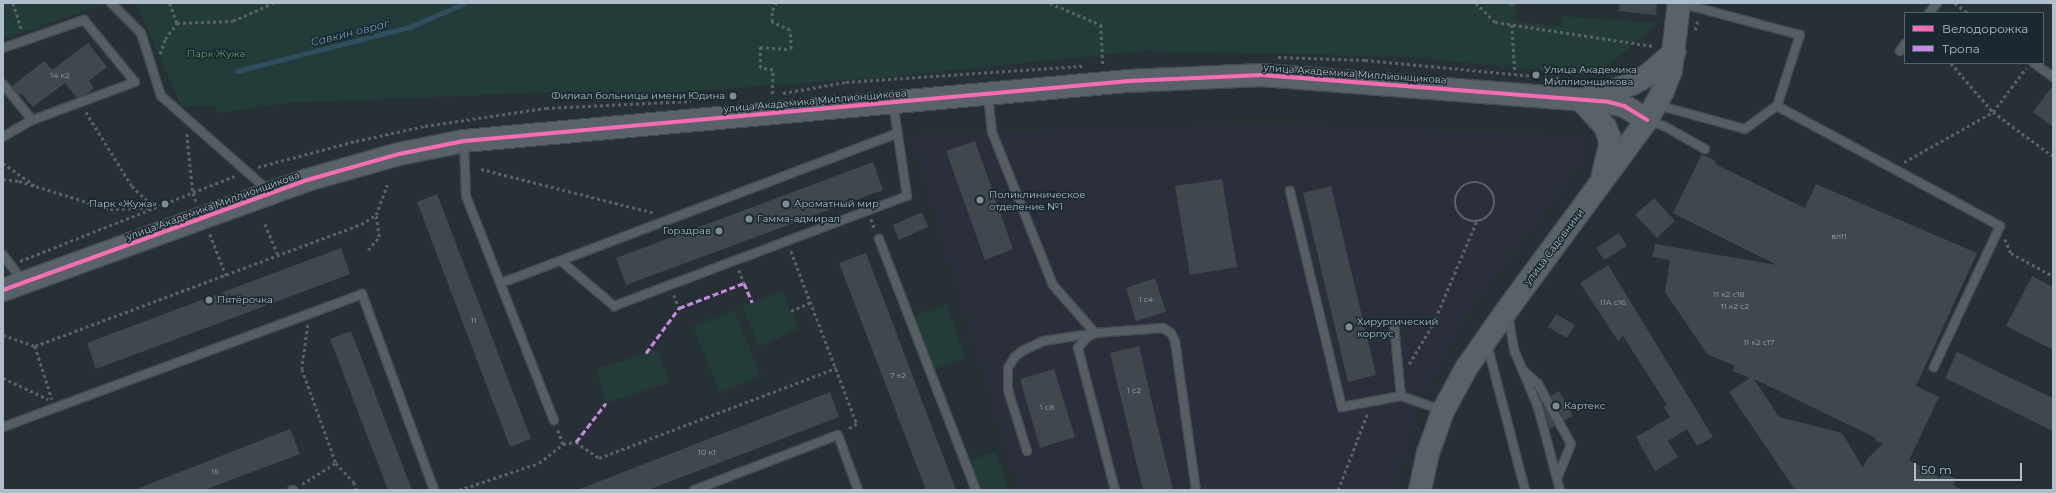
<!DOCTYPE html>
<meta charset="utf-8">
<style>
body{margin:0}
#map{position:relative;width:2056px;height:493px;overflow:hidden;background:#263035;font-family:Montserrat,sans-serif}
div>[style]{position:absolute}
[style*='--x']{left:calc(var(--x)*1px);top:calc(var(--y)*1px);width:calc(var(--w)*1px);rotate:calc(var(--a)*1deg)}
.medical>*{inset:0;background:#2b2e3b}
.green>*{inset:0;background:#233c39}
.stream>*{height:4.5px;margin:-2.25px;padding:0 2.25px;transform-origin:2.25px;border-radius:2.25px;background:#304e5d}
.building>*{inset:0;background:#40484d}
.path>*{height:2.5px;margin-top:-1.25px;transform-origin:0;background:repeating-linear-gradient(90deg,#5a6267 0 3px,transparent 0 6px)}
.path>.ring{margin:-1.25px;padding:0;box-sizing:content-box;background:none;border:2.5px solid #5a6267;border-radius:50%}
.roads{filter:drop-shadow(1px 0 #444c50) drop-shadow(-1px 0 #444c50) drop-shadow(0 1px #444c50) drop-shadow(0 -1px #444c50)}
.lane>*{height:8px;margin:-4px;padding:0 4px;transform-origin:4px;border-radius:4px;background:#565e64}
.secondary>*{height:22px;margin:-11px;padding:0 11px;transform-origin:11px;border-radius:11px;background:#5a6269}
.quiet>*{height:3px;margin-top:-1.5px;transform-origin:0;background:repeating-linear-gradient(90deg,#c787e3 0 6px,transparent 0 9px)}
.cycleway>*{height:4px;margin:-2px;padding:0 2px;transform-origin:2px;border-radius:2px;background:#f96db3}
.dots>*{width:11px;height:11px;translate:-50% -50%;box-sizing:border-box;border:2px solid #1a2830;border-radius:50%}
span{translate:-50% -50%;white-space:nowrap;text-align:center;line-height:1.15;-webkit-text-stroke:3px #1a2830;paint-order:stroke}
.number-label{font-size:8px;color:#93a0a9}
.number-label span{-webkit-text-stroke-width:0}
.park-label{font-size:10px;color:#649a65}
.poi-label{font-size:10px;color:#afbec8}
.left{translate:0 -50%;text-align:left}
.right{translate:-100% -50%;text-align:right}
.street-label{font-size:10px;color:#afbec8}
.water-label{font-size:11px;color:#6e97ad;font-style:italic}
.frame{position:absolute;inset:0;border:4px solid #afbec8;pointer-events:none}
.legend{position:absolute;left:1904px;top:12px;width:140px;height:52px;box-sizing:border-box;background:#1a2830;border:1px solid #56646d;margin:0;padding:5px 7px;list-style:none;font-size:12px;color:#afbec8}
.legend li{display:flex;align-items:center;gap:8px;height:20px}
.legend b{width:20px;border:1px solid #56646d}
.scale{position:absolute;left:1914px;top:463px;width:108px;height:18px;box-sizing:border-box;border:2px solid #afbec8;border-top:0;padding-left:5px;font-size:12px;line-height:14px;white-space:nowrap;color:#afbec8;-webkit-text-stroke:3px #1a2830;paint-order:stroke}
</style>
<div id="map">
<div class="medical">
<i style="clip-path:polygon(1263px 124px,1582px 136px,1586px 157px,1461px 321px,1420px 402px,1393px 490px,1019px 490px,911px 135px)"></i>
</div>
<div class="green">
<i style="clip-path:polygon(3px 3px,109px 3px,3px 39px)"></i>
<i style="clip-path:polygon(136px 3px,1515px 3px,1517px 22px,1560px 26px,1562px 16px,1659px 23px,1595px 76px,1407px 57px,1144px 51px,878px 78px,549px 101px,560px 92px,290px 103px,218px 113px,214px 106px,182px 107px)"></i>
<i style="clip-path:polygon(782px 290px,799px 329px,759px 347px,742px 307px)"></i>
<i style="clip-path:polygon(946px 304px,966px 358px,935px 369px,915px 316px)"></i>
<i style="clip-path:polygon(734px 310px,761px 376px,720px 393px,693px 327px)"></i>
<i style="clip-path:polygon(658px 349px,669px 383px,606px 403px,596px 369px)"></i>
<i style="clip-path:polygon(996px 451px,1009px 490px,980px 490px,969px 461px)"></i>
</div>
<div class="stream">
<i style="--x:1511;--y:3;--w:1;--a:45"></i>
<i style="--x:237;--y:71;--w:179;--a:-14.3"></i>
<i style="--x:410;--y:27;--w:60;--a:-23.6"></i>
</div>
<div class="building">
<i style="clip-path:polygon(1619px 3px,1657px 3px,1656px 15px,1619px 11px)"></i>
<i style="clip-path:polygon(88px 43px,107px 67px,89px 81px,94px 88px,85px 95px,77px 98px,65px 83px,33px 107px,21px 93px,19px 95px,12px 86px,44px 61px,52px 70px)"></i>
<i style="clip-path:polygon(2053px 85px,2053px 127px,2033px 112px)"></i>
<i style="clip-path:polygon(975px 141px,1013px 249px,985px 260px,946px 151px)"></i>
<i style="clip-path:polygon(evenodd,1702px 154px,1716px 161px,1715px 164px,1805px 208px,1816px 184px,1977px 253px,1916px 386px,1939px 397px,1909px 460px,1940px 478px,1943px 472px,1956px 479px,1953px 485px,1962px 490px,1795px 490px,1729px 392px,1750px 378px,1733px 371px,1735px 366px,1707px 354px,1665px 292px,1670px 260px,1652px 257px,1655px 244px,1777px 265px,1673px 213px,1702px 154px,1754px 379px,1876px 438px,1875px 440px,1883px 444px,1867px 459px,1863px 468px,1842px 433px,1779px 417px,1754px 379px)"></i>
<i style="clip-path:polygon(873px 162px,883px 190px,626px 285px,616px 258px)"></i>
<i style="clip-path:polygon(1222px 179px,1237px 267px,1190px 275px,1175px 186px)"></i>
<i style="clip-path:polygon(1331px 186px,1376px 375px,1348px 382px,1303px 193px)"></i>
<i style="clip-path:polygon(437px 194px,531px 439px,510px 447px,417px 202px)"></i>
<i style="clip-path:polygon(1654px 198px,1675px 221px,1657px 238px,1635px 215px)"></i>
<i style="clip-path:polygon(922px 212px,928px 227px,899px 240px,893px 225px)"></i>
<i style="clip-path:polygon(1619px 233px,1627px 246px,1604px 260px,1596px 248px)"></i>
<i style="clip-path:polygon(341px 248px,350px 274px,96px 369px,87px 343px)"></i>
<i style="clip-path:polygon(866px 253px,956px 490px,926px 490px,839px 263px)"></i>
<i style="clip-path:polygon(1608px 265px,1713px 437px,1697px 446px,1687px 429px,1668px 441px,1678px 457px,1655px 471px,1636px 437px,1670px 417px,1664px 407px,1667px 405px,1623px 336px,1618px 341px,1580px 283px)"></i>
<i style="clip-path:polygon(2032px 276px,2053px 287px,2053px 350px,2006px 326px)"></i>
<i style="clip-path:polygon(1155px 278px,1166px 312px,1136px 321px,1126px 288px)"></i>
<i style="clip-path:polygon(1556px 314px,1575px 325px,1567px 338px,1548px 327px)"></i>
<i style="clip-path:polygon(351px 331px,412px 490px,388px 490px,330px 339px)"></i>
<i style="clip-path:polygon(1139px 346px,1158px 428px,1173px 490px,1143px 490px,1110px 353px)"></i>
<i style="clip-path:polygon(1957px 352px,2053px 398px,2053px 431px,1945px 378px)"></i>
<i style="clip-path:polygon(1054px 369px,1075px 437px,1040px 448px,1020px 379px)"></i>
<i style="clip-path:polygon(1559px 391px,1573px 416px,1564px 420px,1551px 396px)"></i>
<i style="clip-path:polygon(830px 392px,839px 417px,648px 490px,577px 490px)"></i>
<i style="clip-path:polygon(1545px 407px,1555px 426px,1550px 429px,1544px 408px)"></i>
<i style="clip-path:polygon(290px 429px,300px 454px,204px 490px,134px 490px)"></i>
</div>
<div class="path">
<i style="--x:13;--y:3;--w:29;--a:72"></i>
<i style="--x:170;--y:3;--w:21;--a:71"></i>
<i style="--x:1050;--y:3;--w:56;--a:23.3"></i>
<i style="--x:1101;--y:25;--w:40;--a:87.1"></i>
<i style="--x:1405;--y:3;--w:62;--a:0"></i>
<i style="--x:1476;--y:3;--w:27;--a:45"></i>
<i style="--x:1495;--y:22;--w:160;--a:8.6"></i>
<i style="--x:1955;--y:3;--w:16;--a:38"></i>
<i style="--x:1512;--y:25;--w:48;--a:86.4"></i>
<i style="--x:1695;--y:30;--w:11;--a:-75"></i>
<i style="--x:160;--y:54;--w:16;--a:-72"></i>
<i style="--x:165;--y:39;--w:20;--a:-53"></i>
<i style="--x:177;--y:23;--w:56;--a:-2"></i>
<i style="--x:233;--y:21;--w:44;--a:-24.2"></i>
<i style="--x:1278;--y:57;--w:87;--a:2"></i>
<i style="--x:1365;--y:60;--w:213;--a:5.4"></i>
<i style="--x:1951;--y:63;--w:65;--a:49.4"></i>
<i style="--x:1993;--y:112;--w:74;--a:36.3"></i>
<i style="--x:783;--y:93;--w:64;--a:-9.9"></i>
<i style="--x:846;--y:82;--w:238;--a:-3.9"></i>
<i style="--x:772;--y:94;--w:24;--a:-88"></i>
<i style="--x:773;--y:70;--w:13;--a:-171"></i>
<i style="--x:760;--y:68;--w:21;--a:-90"></i>
<i style="--x:760;--y:47;--w:31;--a:4"></i>
<i style="--x:791;--y:49;--w:19;--a:-93"></i>
<i style="--x:790;--y:30;--w:20;--a:-156"></i>
<i style="--x:772;--y:22;--w:12;--a:-90"></i>
<i style="--x:772;--y:10;--w:8;--a:-60"></i>
<i style="--x:86;--y:112;--w:87;--a:58.1"></i>
<i style="--x:132;--y:186;--w:30;--a:44"></i>
<i style="--x:187;--y:134;--w:59;--a:84.2"></i>
<i style="--x:193;--y:193;--w:9;--a:69"></i>
<i style="--x:1904;--y:162;--w:102;--a:-29.3"></i>
<i style="--x:1993;--y:112;--w:55;--a:-53.1"></i>
<i style="--x:3;--y:163;--w:42;--a:35.2"></i>
<i style="--x:258;--y:167;--w:101;--a:-14.9"></i>
<i style="--x:356;--y:141;--w:71;--a:-12.3"></i>
<i style="--x:425;--y:126;--w:122;--a:-8.5"></i>
<i style="--x:546;--y:108;--w:145;--a:-2.8"></i>
<i style="--x:481;--y:169;--w:179;--a:14.2"></i>
<i style="--x:3;--y:179;--w:16;--a:7"></i>
<i style="--x:19;--y:181;--w:95;--a:17.1"></i>
<i style="--x:110;--y:209;--w:38;--a:-2"></i>
<i class="ring" style="left:1455px;top:182px;width:37.5px;height:37.5px"></i>
<i style="--x:871;--y:219;--w:12;--a:70"></i>
<i style="--x:265;--y:224;--w:34;--a:67"></i>
<i style="--x:210;--y:234;--w:44;--a:68.7"></i>
<i style="--x:2005;--y:239;--w:15;--a:67"></i>
<i style="--x:2011;--y:253;--w:48;--a:28.7"></i>
<i style="--x:368;--y:250;--w:17;--a:-50"></i>
<i style="--x:379;--y:237;--w:22;--a:-98"></i>
<i style="--x:376;--y:215;--w:32;--a:-70"></i>
<i style="--x:791;--y:251;--w:185;--a:69.1"></i>
<i style="--x:857;--y:424;--w:12;--a:149"></i>
<i style="--x:20;--y:261;--w:233;--a:-21.6"></i>
<i style="--x:739;--y:270;--w:14;--a:69"></i>
<i style="--x:674;--y:295;--w:14;--a:69"></i>
<i style="--x:791;--y:311;--w:22;--a:-24"></i>
<i style="--x:308;--y:325;--w:44;--a:97.8"></i>
<i style="--x:302;--y:369;--w:100;--a:70.1"></i>
<i style="--x:336;--y:463;--w:26;--a:47"></i>
<i style="--x:354;--y:482;--w:9;--a:69"></i>
<i style="--x:3;--y:335;--w:34;--a:19"></i>
<i style="--x:35;--y:346;--w:348;--a:-20.5"></i>
<i style="--x:361;--y:224;--w:17;--a:-31"></i>
<i style="--x:35;--y:346;--w:56;--a:72.2"></i>
<i style="--x:1409;--y:364;--w:47;--a:-59"></i>
<i style="--x:1433;--y:324;--w:111;--a:-67.1"></i>
<i style="--x:3;--y:378;--w:50;--a:25"></i>
<i style="--x:558;--y:430;--w:15;--a:70"></i>
<i style="--x:302;--y:484;--w:40;--a:-32"></i>
<i style="--x:459;--y:490;--w:84;--a:-18.6"></i>
<i style="--x:539;--y:463;--w:31;--a:-38"></i>
<i style="--x:563;--y:444;--w:13;--a:-9"></i>
<i style="--x:576;--y:442;--w:28;--a:35"></i>
<i style="--x:599;--y:458;--w:254;--a:-20.8"></i>
<i style="--x:1338;--y:490;--w:81;--a:-69.1"></i>
</div>
<div class="roads">
<div class="lane">
<i style="--x:111;--y:3;--w:42;--a:45"></i>
<i style="--x:141;--y:33;--w:66;--a:72.4"></i>
<i style="--x:161;--y:96;--w:145;--a:41.4"></i>
<i style="--x:1929;--y:13;--w:13;--a:-51"></i>
<i style="--x:3;--y:48;--w:86;--a:-19.1"></i>
<i style="--x:84;--y:20;--w:80;--a:50.6"></i>
<i style="--x:135;--y:82;--w:110;--a:159.7"></i>
<i style="--x:32;--y:120;--w:34;--a:150"></i>
<i style="--x:1900;--y:51;--w:9;--a:-54"></i>
<i style="--x:2034;--y:63;--w:24;--a:36"></i>
<i style="--x:3;--y:84;--w:46;--a:51.1"></i>
<i style="--x:988;--y:94;--w:38;--a:84"></i>
<i style="--x:992;--y:132;--w:165;--a:68.3"></i>
<i style="--x:1053;--y:285;--w:64;--a:48.8"></i>
<i style="--x:1657;--y:105;--w:91;--a:15.3"></i>
<i style="--x:1745;--y:129;--w:39;--a:-36"></i>
<i style="--x:1777;--y:106;--w:75;--a:-72.1"></i>
<i style="--x:1800;--y:35;--w:124;--a:-165.1"></i>
<i style="--x:1777;--y:106;--w:253;--a:28.3"></i>
<i style="--x:2000;--y:226;--w:156;--a:115.1"></i>
<i style="--x:1648;--y:121;--w:17;--a:17"></i>
<i style="--x:1664;--y:126;--w:47;--a:29.3"></i>
<i style="--x:464;--y:142;--w:54;--a:87.9"></i>
<i style="--x:466;--y:196;--w:241;--a:68.6"></i>
<i style="--x:1290;--y:191;--w:222;--a:76.5"></i>
<i style="--x:1342;--y:407;--w:60;--a:-10.6"></i>
<i style="--x:1401;--y:396;--w:43;--a:18.9"></i>
<i style="--x:879;--y:239;--w:269;--a:68.9"></i>
<i style="--x:3;--y:255;--w:34;--a:53"></i>
<i style="--x:561;--y:261;--w:70;--a:40.3"></i>
<i style="--x:614;--y:306;--w:313;--a:-20.6"></i>
<i style="--x:907;--y:196;--w:95;--a:-98.5"></i>
<i style="--x:501;--y:283;--w:424;--a:-20.7"></i>
<i style="--x:1508;--y:315;--w:36;--a:80"></i>
<i style="--x:1514;--y:350;--w:62;--a:67.2"></i>
<i style="--x:1538;--y:407;--w:86;--a:75.2"></i>
<i style="--x:1394;--y:325;--w:71;--a:84.4"></i>
<i style="--x:1487;--y:344;--w:151;--a:75.4"></i>
<i style="--x:1525;--y:372;--w:18;--a:43"></i>
<i style="--x:1538;--y:384;--w:68;--a:61.2"></i>
<i style="--x:1571;--y:444;--w:37;--a:112"></i>
<i style="--x:3;--y:427;--w:383;--a:-20.3"></i>
<i style="--x:362;--y:294;--w:209;--a:69.8"></i>
<i style="--x:1027;--y:451;--w:64;--a:-107.3"></i>
<i style="--x:1008;--y:390;--w:22;--a:-90"></i>
<i style="--x:1008;--y:368;--w:12;--a:-59"></i>
<i style="--x:1014;--y:358;--w:11;--a:-41"></i>
<i style="--x:1022;--y:351;--w:23;--a:-25"></i>
<i style="--x:1043;--y:341;--w:48;--a:-8.5"></i>
<i style="--x:292;--y:490;--w:1;--a:0"></i>
<i style="--x:694;--y:490;--w:154;--a:-20.9"></i>
<i style="--x:838;--y:435;--w:59;--a:70"></i>
<i style="--x:1115;--y:490;--w:147;--a:-104.6"></i>
<i style="--x:1078;--y:348;--w:13;--a:-51"></i>
<i style="--x:1086;--y:338;--w:10;--a:-29"></i>
<i style="--x:1095;--y:333;--w:68;--a:-4.2"></i>
<i style="--x:1163;--y:328;--w:9;--a:32"></i>
<i style="--x:1171;--y:333;--w:9;--a:63"></i>
<i style="--x:1175;--y:341;--w:150;--a:82"></i>
</div>
<div class="secondary">
<i style="--x:1590;--y:97;--w:44;--a:-17.2"></i>
<i style="--x:1632;--y:84;--w:18;--a:-29"></i>
<i style="--x:1648;--y:75;--w:35;--a:-41"></i>
<i style="--x:1581;--y:100;--w:36;--a:48"></i>
<i style="--x:1605;--y:127;--w:10;--a:66"></i>
<i style="--x:1609;--y:136;--w:10;--a:84"></i>
<i style="--x:1610;--y:146;--w:29;--a:104"></i>
<i style="--x:3;--y:290;--w:323;--a:-19.9"></i>
<i style="--x:307;--y:180;--w:96;--a:-15.8"></i>
<i style="--x:399;--y:154;--w:66;--a:-11.3"></i>
<i style="--x:464;--y:141;--w:668;--a:-5.16"></i>
<i style="--x:1129;--y:81;--w:133;--a:-2.6"></i>
<i style="--x:1262;--y:75;--w:348;--a:4.4"></i>
<i style="--x:1609;--y:102;--w:16;--a:15"></i>
<i style="--x:1624;--y:106;--w:27;--a:31"></i>
<i style="--x:1420;--y:490;--w:38;--a:-78"></i>
<i style="--x:1428;--y:453;--w:45;--a:-70.3"></i>
<i style="--x:1443;--y:411;--w:50;--a:-61.4"></i>
<i style="--x:1467;--y:367;--w:70;--a:-54.9"></i>
<i style="--x:1507;--y:310;--w:236;--a:-53.6"></i>
<i style="--x:1647;--y:120;--w:33;--a:-61"></i>
<i style="--x:1663;--y:91;--w:22;--a:-69"></i>
<i style="--x:1671;--y:70;--w:67;--a:-83.2"></i>
</div>
</div>
<div class="quiet">
<i style="--x:646;--y:353;--w:56;--a:-53.7"></i>
<i style="--x:679;--y:308;--w:70;--a:-21"></i>
<i style="--x:744;--y:283;--w:21;--a:67"></i>
<i style="--x:576;--y:442;--w:49;--a:-52.4"></i>
</div>
<div class="cycleway">
<i style="--x:3;--y:290;--w:323;--a:-19.9"></i>
<i style="--x:307;--y:180;--w:96;--a:-15.8"></i>
<i style="--x:399;--y:154;--w:66;--a:-11.3"></i>
<i style="--x:464;--y:141;--w:668;--a:-5.16"></i>
<i style="--x:1129;--y:81;--w:133;--a:-2.6"></i>
<i style="--x:1262;--y:75;--w:348;--a:4.4"></i>
<i style="--x:1609;--y:102;--w:16;--a:15"></i>
<i style="--x:1624;--y:106;--w:27;--a:31"></i>
</div>
<div class="dots">
<i style="left:1536px;top:75px;background:#7f8c95"></i>
<i style="left:733px;top:96px;background:#7f8c95"></i>
<i style="left:980px;top:200px;background:#7f8c95"></i>
<i style="left:165px;top:204px;background:#7f8c95"></i>
<i style="left:786px;top:204px;background:#7f8c95"></i>
<i style="left:749px;top:219px;background:#7f8c95"></i>
<i style="left:719px;top:231px;background:#7f8c95"></i>
<i style="left:209px;top:300px;background:#7f8c95"></i>
<i style="left:1349px;top:327px;background:#7f8c95"></i>
<i style="left:1556px;top:406px;background:#7f8c95"></i>
</div>
<div class="number-label">
<span style="left:60px;top:76px">14 к2</span>
<span style="left:1839px;top:237px">вл11</span>
<span style="left:1729px;top:295px">11 к2 с18</span>
<span style="left:1146px;top:300px">1 с4</span>
<span style="left:1613px;top:303px">11А с16</span>
<span style="left:1735px;top:307px">11 к2 с2</span>
<span style="left:474px;top:321px">11</span>
<span style="left:1759px;top:343px">11 к2 с17</span>
<span style="left:898px;top:376px">7 к2</span>
<span style="left:1134px;top:391px">1 с2</span>
<span style="left:1047px;top:408px">1 с8</span>
<span style="left:707px;top:453px">10 к1</span>
<span style="left:215px;top:472px">15</span>
</div>
<div class="park-label">
<span style="left:216px;top:54px">Парк Жужа</span>
</div>
<div class="poi-label">
<span class="left" style="left:1544px;top:75px">Улица Академика<br>Миллионщикова</span>
<span class="right" style="left:725px;top:96px">Филиал больницы имени Юдина</span>
<span class="left" style="left:989px;top:200px">Поликлиническое<br>отделение №1</span>
<span class="right" style="left:157px;top:204px">Парк «Жужа»</span>
<span class="left" style="left:794px;top:204px">Ароматный мир</span>
<span class="left" style="left:757px;top:219px">Гамма-адмирал</span>
<span class="right" style="left:711px;top:231px">Горздрав</span>
<span class="left" style="left:217px;top:300px">Пятёрочка</span>
<span class="left" style="left:1357px;top:327px">Хирургический<br>корпус</span>
<span class="left" style="left:1564px;top:406px">Картекс</span>
</div>
<div class="street-label">
<span style="left:1355px;top:74px;rotate:4deg">улица Академика Миллионщикова</span>
<span style="left:815px;top:101px;rotate:-5deg">улица Академика Миллионщикова</span>
<span style="left:213px;top:206px;rotate:-20deg">улица Академика Миллионщикова</span>
<span style="left:1554px;top:247px;rotate:-53deg">улица Садовники</span>
</div>
<div class="water-label">
<span style="left:350px;top:33px;rotate:-14deg">Савкин овраг</span>
</div>
<div class="frame"></div>
<ul class="legend">
<li><b style="height:5px;background:#f96db3"></b>Велодорожка</li>
<li><b style="height:5px;background:#c787e3"></b>Тропа</li>
</ul>
<div class="scale">50 m</div>
</div>
